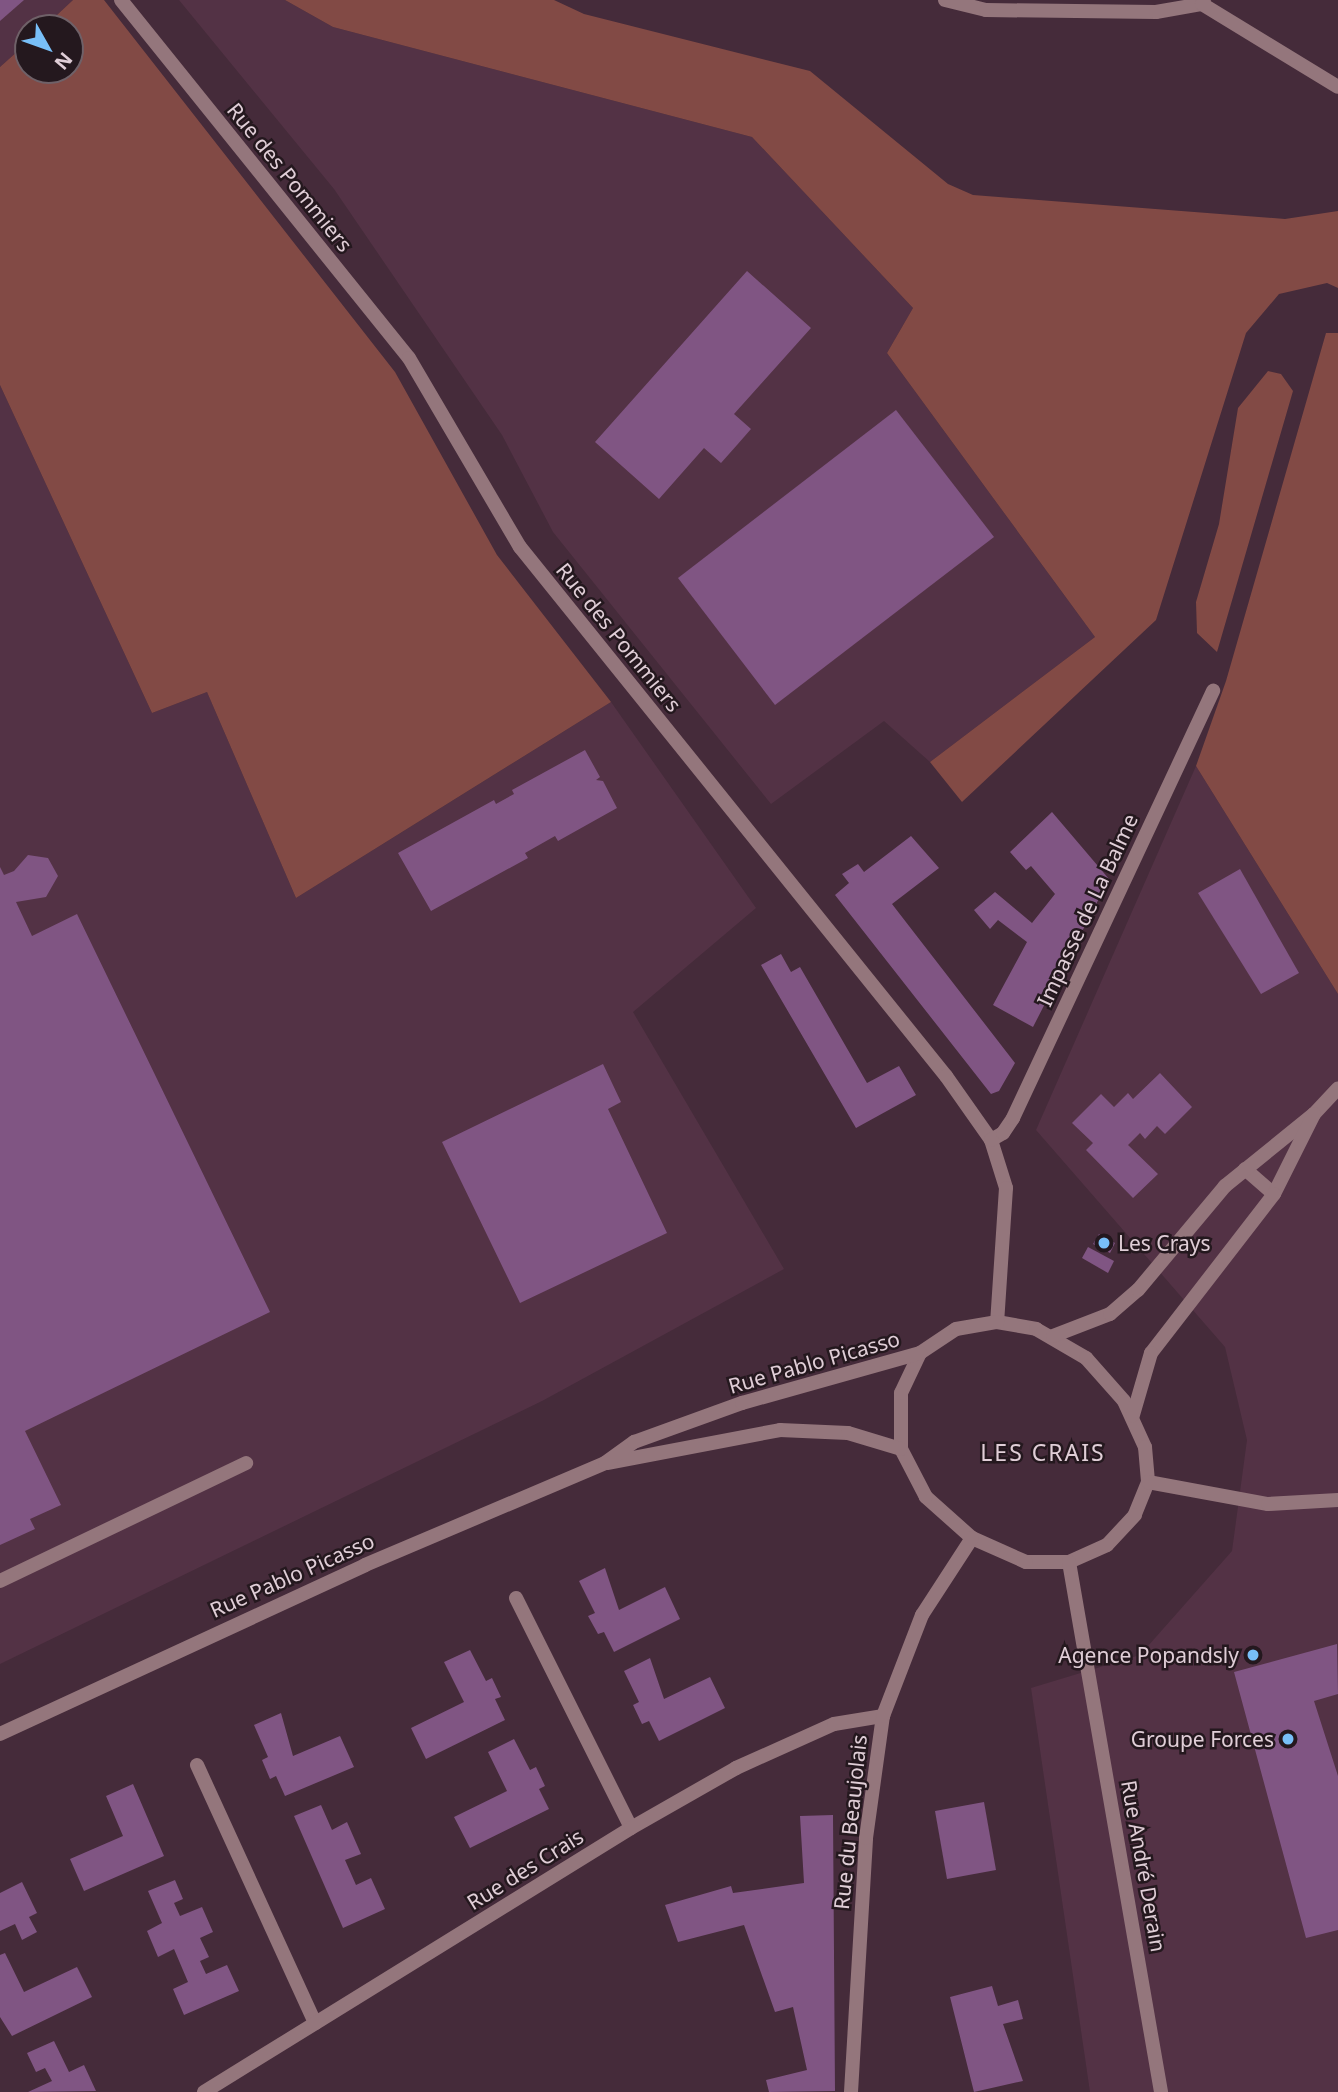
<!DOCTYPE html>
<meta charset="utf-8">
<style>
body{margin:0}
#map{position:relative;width:1338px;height:2092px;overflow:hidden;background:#452b3a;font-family:"Noto Sans",sans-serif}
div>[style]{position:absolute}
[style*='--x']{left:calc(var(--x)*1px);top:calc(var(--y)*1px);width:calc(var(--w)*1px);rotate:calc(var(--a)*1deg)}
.built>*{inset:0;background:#533245}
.green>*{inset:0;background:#824a45}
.building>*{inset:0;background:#805583}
.service>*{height:14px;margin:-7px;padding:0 7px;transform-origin:7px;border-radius:7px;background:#94767c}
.minor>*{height:14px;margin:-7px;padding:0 7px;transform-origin:7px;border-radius:7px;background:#94767c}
.dots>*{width:19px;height:19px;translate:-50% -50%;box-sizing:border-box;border:4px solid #24181e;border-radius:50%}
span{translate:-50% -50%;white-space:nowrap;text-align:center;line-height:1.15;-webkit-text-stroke:5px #24181e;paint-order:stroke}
.street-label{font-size:21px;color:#e0ced7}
.poi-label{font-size:21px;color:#e0ced7}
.left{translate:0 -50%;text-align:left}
.right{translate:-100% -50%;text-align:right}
.neighbourhood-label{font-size:23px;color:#e0ced7;letter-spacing:2px}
.north{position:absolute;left:14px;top:14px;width:70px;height:70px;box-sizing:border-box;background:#24181e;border:2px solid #6f6168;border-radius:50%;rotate:130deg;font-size:19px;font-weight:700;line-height:28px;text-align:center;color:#e0ced7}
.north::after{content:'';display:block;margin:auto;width:24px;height:32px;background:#78bff8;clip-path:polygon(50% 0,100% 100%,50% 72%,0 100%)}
</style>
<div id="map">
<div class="built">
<i style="clip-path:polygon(0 0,73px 0,43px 28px,28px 28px,28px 42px,0 67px)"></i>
<i style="clip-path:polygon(179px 0,285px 0,333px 27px,752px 137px,913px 308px,887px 353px,1095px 637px,930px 762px,884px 721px,771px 804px,553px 532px,502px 435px,334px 189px)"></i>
<i style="clip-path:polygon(0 385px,152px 713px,207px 692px,296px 898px,611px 702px,756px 908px,633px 1012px,784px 1269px,542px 1401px,0 1664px)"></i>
<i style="clip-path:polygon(1196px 766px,1338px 994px,1338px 2092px,1090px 2092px,1031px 1688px,1140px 1655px,1232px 1551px,1247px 1440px,1225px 1347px,1036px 1130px)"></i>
</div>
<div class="green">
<i style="clip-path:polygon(73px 0,104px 0,395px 372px,497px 555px,611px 702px,296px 898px,207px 692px,152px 713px,0 385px,0 67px,28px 42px,28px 70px,70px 70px,70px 28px,43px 28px)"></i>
<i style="clip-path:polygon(285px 0,554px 0,584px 14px,810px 71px,948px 184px,973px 195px,1285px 219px,1338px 211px,1338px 288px,1327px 283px,1279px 294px,1246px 333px,1156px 620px,962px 802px,930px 762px,1095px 637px,887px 353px,913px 308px,752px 137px,333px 27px)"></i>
<i style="clip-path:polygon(1326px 333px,1338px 333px,1338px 994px,1196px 766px,1226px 681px)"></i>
<i style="clip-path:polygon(1268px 371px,1281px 374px,1293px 391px,1217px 652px,1197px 633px,1196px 602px,1219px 524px,1238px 408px)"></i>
</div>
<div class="building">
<i style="clip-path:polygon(0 0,24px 0,0 21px)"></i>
<i style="clip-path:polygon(747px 271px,811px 328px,734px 414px,751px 429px,737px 445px,721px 463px,704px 448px,659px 499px,595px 442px)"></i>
<i style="clip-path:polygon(896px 410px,994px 537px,775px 705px,678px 578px)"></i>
<i style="clip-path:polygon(585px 750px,600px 777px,596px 780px,603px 781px,617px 808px,558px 841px,555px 836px,525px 853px,528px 858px,431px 911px,398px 853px,494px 800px,496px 804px,514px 794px,512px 790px)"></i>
<i style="clip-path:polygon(1052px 812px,1109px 879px,1033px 1027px,993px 1005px,1027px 942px,998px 920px,990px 929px,974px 910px,995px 892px,1032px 923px,1055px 894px,1031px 866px,1026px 870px,1010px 852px)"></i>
<i style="clip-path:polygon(911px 836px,939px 868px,892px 904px,1015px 1063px,999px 1091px,991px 1094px,835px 895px,849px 883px,842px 874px,858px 864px,864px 872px)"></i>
<i style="clip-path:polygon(28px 855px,48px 858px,58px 876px,46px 897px,16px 902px,32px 936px,77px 914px,270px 1312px,25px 1431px,61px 1505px,30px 1519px,35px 1529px,0 1545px,0 867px,4px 875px,14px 871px)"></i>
<i style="clip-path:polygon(1240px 869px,1299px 973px,1261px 994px,1198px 893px)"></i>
<i style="clip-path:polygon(781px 954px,791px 972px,800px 967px,867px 1083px,899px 1066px,916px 1095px,856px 1128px,761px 965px)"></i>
<i style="clip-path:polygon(603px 1064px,621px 1102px,608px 1109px,667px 1233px,520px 1303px,442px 1142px)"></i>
<i style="clip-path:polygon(1160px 1073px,1192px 1107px,1165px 1134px,1157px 1126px,1145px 1139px,1140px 1133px,1128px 1145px,1158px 1174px,1133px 1198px,1086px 1150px,1093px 1143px,1072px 1123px,1101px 1094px,1114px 1107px,1128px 1093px,1133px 1099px)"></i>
<i style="clip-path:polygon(1099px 1234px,1115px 1243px,1110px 1253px,1093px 1244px)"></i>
<i style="clip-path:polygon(1088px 1247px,1114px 1261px,1108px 1273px,1082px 1258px)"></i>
<i style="clip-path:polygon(605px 1568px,619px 1610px,665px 1587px,680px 1619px,614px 1652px,604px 1632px,598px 1634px,588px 1616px,595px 1613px,579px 1581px)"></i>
<i style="clip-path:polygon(1337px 1644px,1338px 1694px,1314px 1701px,1338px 1776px,1338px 1930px,1306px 1938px,1234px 1672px)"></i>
<i style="clip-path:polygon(470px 1650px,486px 1681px,492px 1678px,501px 1697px,495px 1699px,505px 1720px,426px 1759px,411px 1728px,464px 1702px,444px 1662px)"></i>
<i style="clip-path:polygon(650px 1658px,664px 1699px,710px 1677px,725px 1708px,659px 1741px,649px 1721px,642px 1724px,633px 1705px,639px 1702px,624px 1671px)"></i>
<i style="clip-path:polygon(281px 1713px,293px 1756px,340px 1736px,354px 1767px,285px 1796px,276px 1776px,270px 1779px,262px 1760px,268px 1757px,254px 1725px)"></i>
<i style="clip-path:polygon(514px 1739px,530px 1770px,536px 1767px,545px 1786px,539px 1789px,549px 1809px,470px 1848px,454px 1817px,507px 1791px,488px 1752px)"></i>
<i style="clip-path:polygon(133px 1784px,164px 1856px,84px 1891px,70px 1859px,123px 1836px,106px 1796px)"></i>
<i style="clip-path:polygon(984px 1802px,996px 1870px,947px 1879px,935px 1811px)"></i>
<i style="clip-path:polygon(321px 1805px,332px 1830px,347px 1822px,361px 1854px,345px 1860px,356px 1885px,371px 1878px,385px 1909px,343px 1928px,294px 1816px)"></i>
<i style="clip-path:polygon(833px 1815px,835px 2091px,769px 2092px,766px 2080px,807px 2070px,793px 2007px,775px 2012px,744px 1925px,678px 1942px,665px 1905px,731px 1886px,733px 1893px,804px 1883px,800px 1816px)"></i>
<i style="clip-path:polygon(175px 1880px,183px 1899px,174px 1903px,180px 1916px,202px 1907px,213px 1932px,200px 1938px,209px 1957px,200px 1961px,206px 1974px,227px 1965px,239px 1991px,184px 2015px,173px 1989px,188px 1982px,174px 1949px,158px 1957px,147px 1931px,162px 1923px,148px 1891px)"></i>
<i style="clip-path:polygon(22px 1882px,37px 1913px,29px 1917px,37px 1932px,22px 1940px,15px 1924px,0 1931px,0 1893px)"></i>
<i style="clip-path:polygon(5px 1953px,24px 1992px,77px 1967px,92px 1997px,12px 2036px,0 2017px,0 1955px)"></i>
<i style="clip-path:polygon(992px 1986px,998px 2006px,1018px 2000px,1023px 2019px,1003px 2024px,1023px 2081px,974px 2092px,950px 1997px)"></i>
<i style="clip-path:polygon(54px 2041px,69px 2072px,84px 2065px,96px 2091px,28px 2092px,52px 2081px,45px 2068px,36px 2072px,27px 2053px)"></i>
</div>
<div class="service">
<i style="--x:945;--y:0;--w:42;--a:13.7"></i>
<i style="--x:986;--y:10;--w:170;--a:0.7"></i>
<i style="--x:1156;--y:12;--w:47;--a:-9.9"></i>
<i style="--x:1202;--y:4;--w:4;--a:-63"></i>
<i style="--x:1202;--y:4;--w:159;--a:31.4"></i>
<i style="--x:1245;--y:1169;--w:38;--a:41"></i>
<i style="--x:0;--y:1581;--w:273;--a:-25.6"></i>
<i style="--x:516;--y:1598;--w:257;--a:63.4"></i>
<i style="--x:197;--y:1765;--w:284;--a:65.4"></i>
</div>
<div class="minor">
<i style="--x:121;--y:0;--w:459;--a:51.2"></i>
<i style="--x:409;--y:358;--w:219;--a:59.6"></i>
<i style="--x:520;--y:547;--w:679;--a:51.16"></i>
<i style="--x:946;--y:1076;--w:78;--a:54.9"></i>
<i style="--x:991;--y:1140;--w:50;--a:72.6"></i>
<i style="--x:1006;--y:1188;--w:134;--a:93.8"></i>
<i style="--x:1314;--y:1114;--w:35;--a:-47"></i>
<i style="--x:991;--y:1140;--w:14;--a:-30"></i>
<i style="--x:1003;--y:1133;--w:18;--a:-56"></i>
<i style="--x:1013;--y:1118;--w:472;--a:-64.9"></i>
<i style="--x:997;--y:1322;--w:40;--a:10"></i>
<i style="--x:1036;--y:1329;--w:58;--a:30.1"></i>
<i style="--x:1086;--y:1358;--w:57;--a:48.5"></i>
<i style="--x:1124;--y:1401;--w:51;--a:65.5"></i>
<i style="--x:1145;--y:1447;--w:35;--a:85"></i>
<i style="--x:1148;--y:1482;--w:35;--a:112"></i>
<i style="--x:1135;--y:1515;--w:41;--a:133"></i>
<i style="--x:1107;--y:1545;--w:42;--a:155.9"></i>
<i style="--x:1069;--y:1562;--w:43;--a:180"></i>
<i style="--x:1026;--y:1562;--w:59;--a:-156"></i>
<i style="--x:972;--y:1538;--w:62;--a:-138.3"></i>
<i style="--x:926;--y:1497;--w:54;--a:-117.5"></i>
<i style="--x:901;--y:1449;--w:56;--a:-90"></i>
<i style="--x:901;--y:1393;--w:44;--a:-64.6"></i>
<i style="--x:920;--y:1353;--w:43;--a:-33.7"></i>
<i style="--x:956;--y:1329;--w:42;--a:-9.7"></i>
<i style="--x:1053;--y:1336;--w:61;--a:-21.1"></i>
<i style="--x:1110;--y:1314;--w:37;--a:-41"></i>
<i style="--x:1138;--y:1290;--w:136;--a:-50.1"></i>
<i style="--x:1225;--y:1186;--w:114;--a:-39"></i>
<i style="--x:1314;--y:1114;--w:89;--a:116.6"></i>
<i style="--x:1274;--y:1194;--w:201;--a:127.7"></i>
<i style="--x:1151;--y:1353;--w:65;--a:106.2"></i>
<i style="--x:607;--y:1463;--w:176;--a:-10.8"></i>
<i style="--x:780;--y:1430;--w:68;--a:2.5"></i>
<i style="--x:848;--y:1433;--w:55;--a:16.8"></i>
<i style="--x:1148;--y:1482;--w:122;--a:10.4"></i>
<i style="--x:1268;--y:1504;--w:70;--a:-3.3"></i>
<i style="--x:1069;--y:1562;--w:538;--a:80.15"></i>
<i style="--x:0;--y:1734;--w:402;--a:-24.8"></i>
<i style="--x:365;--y:1565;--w:261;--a:-23"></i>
<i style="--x:605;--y:1463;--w:36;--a:-36"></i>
<i style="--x:634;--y:1442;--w:115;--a:-19.9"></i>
<i style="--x:742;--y:1403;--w:185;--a:-15.7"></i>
<i style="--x:204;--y:2092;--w:502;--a:-31.73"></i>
<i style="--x:631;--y:1828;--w:121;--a:-29.7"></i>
<i style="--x:736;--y:1768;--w:107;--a:-24.2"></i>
<i style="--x:834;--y:1724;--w:50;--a:-9.3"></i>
<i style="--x:851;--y:2092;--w:254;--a:-86.6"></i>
<i style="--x:866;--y:1838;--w:123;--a:-82.1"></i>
<i style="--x:883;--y:1716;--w:108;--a:-68.9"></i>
<i style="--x:922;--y:1615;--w:92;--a:-57"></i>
</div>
<div class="dots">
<i style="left:1104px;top:1243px;background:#78bff8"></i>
<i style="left:1253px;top:1655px;background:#78bff8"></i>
<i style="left:1288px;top:1739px;background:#78bff8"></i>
</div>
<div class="street-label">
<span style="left:290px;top:177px;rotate:51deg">Rue des Pommiers</span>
<span style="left:619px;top:637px;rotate:51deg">Rue des Pommiers</span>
<span style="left:1087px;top:910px;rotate:-65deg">Impasse de La Balme</span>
<span style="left:814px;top:1362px;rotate:-16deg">Rue Pablo Picasso</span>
<span style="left:292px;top:1575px;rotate:-24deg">Rue Pablo Picasso</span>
<span style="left:850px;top:1822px;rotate:-84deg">Rue du Beaujolais</span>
<span style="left:1144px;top:1866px;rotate:80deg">Rue André Derain</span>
<span style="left:525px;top:1869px;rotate:-32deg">Rue des Crais</span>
</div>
<div class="poi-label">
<span class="left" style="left:1118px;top:1243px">Les Crays</span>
<span class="right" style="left:1239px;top:1655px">Agence Popandsly</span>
<span class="right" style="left:1274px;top:1739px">Groupe Forces</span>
</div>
<div class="neighbourhood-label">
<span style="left:1043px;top:1452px">LES CRAIS</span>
</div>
<div class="north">N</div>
</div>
